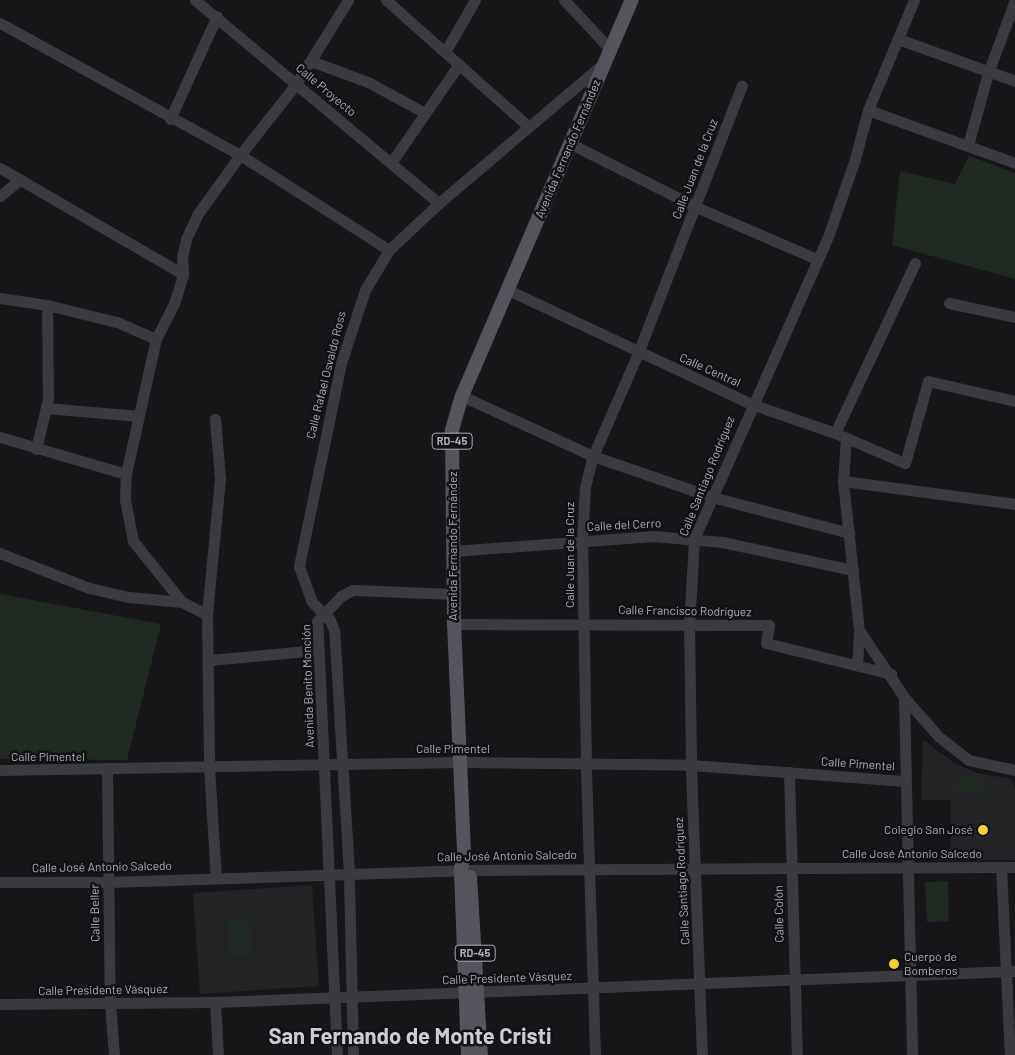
<!DOCTYPE html>
<meta charset="utf-8">
<style>
body{margin:0}
#map{position:relative;width:1015px;height:1055px;overflow:hidden;background:#171719;font-family:Barlow,sans-serif}
div>[style]{position:absolute}
[style*='--x']{left:calc(var(--x)*1px);top:calc(var(--y)*1px);width:calc(var(--w)*1px);rotate:calc(var(--a)*1deg)}
.built>*{inset:0;background:#242326}
.green>*{inset:0;background:#212923}
.minor>*{height:11px;margin:-5.5px;padding:0 5.5px;transform-origin:5.5px;border-radius:5.5px;background:#3a3a40}
.major>*{height:14px;margin:-7px;padding:0 7px;transform-origin:7px;border-radius:7px;background:#54555d}
.dots>*{width:14px;height:14px;translate:-50% -50%;box-sizing:border-box;border:2px solid #121214;border-radius:50%}
span{translate:-50% -50%;white-space:nowrap;text-align:center;line-height:1.15;-webkit-text-stroke:5px #121214;paint-order:stroke}
.shield-label span{padding:1px 4px;background:#121214;border:1px solid;border-radius:4px;-webkit-text-stroke-width:0}
.shield-label{font-size:11px;color:#a9acb9;font-weight:700}
.street-label{font-size:12px;color:#a9acb9}
.poi-label{font-size:12px;color:#a9acb9}
.right{translate:-100% -50%;text-align:right}
.left{translate:0 -50%;text-align:left}
.town-label{font-size:22px;color:#caccd5;font-weight:700}
</style>
<div id="map">
<div class="built">
<i style="clip-path:polygon(923px 740px,956px 764px,977px 773px,1011px 779px,1015px 788px,1015px 860px,950px 860px,951px 800px,921px 800px)"></i>
<i style="clip-path:polygon(312px 885px,319px 986px,200px 994px,193px 893px)"></i>
</div>
<div class="green">
<i style="clip-path:polygon(969px 156px,1015px 173px,1015px 279px,892px 245px,900px 171px,955px 184px)"></i>
<i style="clip-path:polygon(0 594px,161px 624px,127px 760px,0 759px)"></i>
<i style="clip-path:polygon(954px 778px,985px 778px,984px 794px,953px 794px)"></i>
<i style="clip-path:polygon(948px 881px,949px 921px,927px 922px,925px 882px)"></i>
<i style="clip-path:polygon(228px 921px,251px 921px,252px 956px,229px 957px)"></i>
</div>
<div class="minor">
<i style="--x:195;--y:0;--w:317;--a:39.8"></i>
<i style="--x:386;--y:0;--w:191;--a:41.6"></i>
<i style="--x:564;--y:0;--w:69;--a:46.8"></i>
<i style="--x:0;--y:23;--w:274;--a:28.8"></i>
<i style="--x:240;--y:155;--w:90;--a:-51.7"></i>
<i style="--x:296;--y:84;--w:99;--a:-58.2"></i>
<i style="--x:898;--y:39;--w:124;--a:19.7"></i>
<i style="--x:445;--y:52;--w:60;--a:-60"></i>
<i style="--x:311;--y:61;--w:61;--a:20.2"></i>
<i style="--x:368;--y:82;--w:65;--a:28.5"></i>
<i style="--x:868;--y:110;--w:156;--a:19.8"></i>
<i style="--x:170;--y:119;--w:113;--a:-65.5"></i>
<i style="--x:571;--y:144;--w:140;--a:26.7"></i>
<i style="--x:696;--y:207;--w:132;--a:23.3"></i>
<i style="--x:968;--y:145;--w:75;--a:-74.5"></i>
<i style="--x:988;--y:73;--w:78;--a:-69.7"></i>
<i style="--x:391;--y:163;--w:120;--a:-55.5"></i>
<i style="--x:0;--y:168;--w:211;--a:30.1"></i>
<i style="--x:0;--y:196;--w:26;--a:-40"></i>
<i style="--x:508;--y:290;--w:268;--a:25.1"></i>
<i style="--x:751;--y:404;--w:89;--a:19"></i>
<i style="--x:835;--y:433;--w:76;--a:23.2"></i>
<i style="--x:905;--y:463;--w:85;--a:-74.3"></i>
<i style="--x:928;--y:381;--w:89;--a:12.9"></i>
<i style="--x:0;--y:298;--w:48;--a:8.5"></i>
<i style="--x:47;--y:305;--w:72;--a:13.7"></i>
<i style="--x:117;--y:322;--w:43;--a:23.6"></i>
<i style="--x:949;--y:303;--w:67;--a:12"></i>
<i style="--x:462;--y:396;--w:144;--a:24.6"></i>
<i style="--x:593;--y:456;--w:126;--a:19"></i>
<i style="--x:712;--y:497;--w:142;--a:14.7"></i>
<i style="--x:46;--y:408;--w:93;--a:4.9"></i>
<i style="--x:215;--y:419;--w:60;--a:85.2"></i>
<i style="--x:220;--y:479;--w:137;--a:95.5"></i>
<i style="--x:207;--y:615;--w:152;--a:89.2"></i>
<i style="--x:209;--y:767;--w:111;--a:86.4"></i>
<i style="--x:835;--y:433;--w:188;--a:-64.8"></i>
<i style="--x:0;--y:437;--w:131;--a:16.4"></i>
<i style="--x:846;--y:438;--w:43;--a:94"></i>
<i style="--x:843;--y:481;--w:150;--a:83.9"></i>
<i style="--x:859;--y:630;--w:34;--a:93"></i>
<i style="--x:36;--y:449;--w:51;--a:-76.5"></i>
<i style="--x:48;--y:399;--w:94;--a:-90.6"></i>
<i style="--x:843;--y:481;--w:174;--a:7.6"></i>
<i style="--x:454;--y:551;--w:200;--a:-4.3"></i>
<i style="--x:653;--y:536;--w:69;--a:5"></i>
<i style="--x:722;--y:542;--w:134;--a:12.1"></i>
<i style="--x:0;--y:553;--w:96;--a:21.5"></i>
<i style="--x:89;--y:588;--w:41;--a:12.7"></i>
<i style="--x:129;--y:597;--w:53;--a:5.4"></i>
<i style="--x:182;--y:602;--w:28;--a:27"></i>
<i style="--x:182;--y:602;--w:78;--a:-128.8"></i>
<i style="--x:133;--y:541;--w:42;--a:-101"></i>
<i style="--x:125;--y:500;--w:26;--a:-88"></i>
<i style="--x:126;--y:474;--w:138;--a:-77.5"></i>
<i style="--x:156;--y:339;--w:39;--a:-63"></i>
<i style="--x:174;--y:304;--w:31;--a:-73"></i>
<i style="--x:183;--y:274;--w:17;--a:-93"></i>
<i style="--x:182;--y:257;--w:18;--a:-77"></i>
<i style="--x:186;--y:239;--w:26;--a:-65"></i>
<i style="--x:197;--y:215;--w:74;--a:-54.4"></i>
<i style="--x:240;--y:155;--w:177;--a:32.5"></i>
<i style="--x:454;--y:624;--w:315;--a:0.2"></i>
<i style="--x:769;--y:625;--w:18;--a:99"></i>
<i style="--x:766;--y:643;--w:129;--a:13.9"></i>
<i style="--x:859;--y:630;--w:81;--a:56.1"></i>
<i style="--x:904;--y:697;--w:52;--a:48.9"></i>
<i style="--x:938;--y:736;--w:39;--a:38"></i>
<i style="--x:969;--y:760;--w:47;--a:12.3"></i>
<i style="--x:210;--y:660;--w:108;--a:-5.3"></i>
<i style="--x:904;--y:697;--w:358;--a:88.7"></i>
<i style="--x:0;--y:770;--w:461;--a:-1"></i>
<i style="--x:461;--y:762;--w:230;--a:0.7"></i>
<i style="--x:691;--y:765;--w:215;--a:4.3"></i>
<i style="--x:107;--y:771;--w:233;--a:89.3"></i>
<i style="--x:110;--y:1004;--w:51;--a:85.5"></i>
<i style="--x:789;--y:772;--w:283;--a:88.4"></i>
<i style="--x:1001;--y:867;--w:188;--a:87.3"></i>
<i style="--x:0;--y:882;--w:109;--a:0"></i>
<i style="--x:109;--y:882;--w:361;--a:-1.9"></i>
<i style="--x:470;--y:870;--w:545;--a:-0.32"></i>
<i style="--x:215;--y:1002;--w:53;--a:86.8"></i>
<i style="--x:0;--y:1004;--w:215;--a:-0.5"></i>
<i style="--x:215;--y:1002;--w:801;--a:-2.22"></i>
<i style="--x:337;--y:1055;--w:434;--a:-92.6"></i>
<i style="--x:317;--y:621;--w:35;--a:-46"></i>
<i style="--x:341;--y:596;--w:13;--a:-27"></i>
<i style="--x:353;--y:590;--w:100;--a:2.3"></i>
<i style="--x:353;--y:1055;--w:182;--a:-91.3"></i>
<i style="--x:349;--y:873;--w:243;--a:-93.5"></i>
<i style="--x:334;--y:630;--w:11;--a:-112"></i>
<i style="--x:330;--y:620;--w:25;--a:-135"></i>
<i style="--x:312;--y:602;--w:38;--a:-110"></i>
<i style="--x:299;--y:566;--w:207;--a:-78.3"></i>
<i style="--x:341;--y:363;--w:77;--a:-71.8"></i>
<i style="--x:365;--y:290;--w:47;--a:-59"></i>
<i style="--x:389;--y:250;--w:69;--a:-43.2"></i>
<i style="--x:439;--y:203;--w:218;--a:-40.3"></i>
<i style="--x:595;--y:1055;--w:290;--a:-91.8"></i>
<i style="--x:586;--y:765;--w:224;--a:-91"></i>
<i style="--x:582;--y:541;--w:54;--a:-86.8"></i>
<i style="--x:585;--y:487;--w:32;--a:-76"></i>
<i style="--x:593;--y:456;--w:112;--a:-66.4"></i>
<i style="--x:638;--y:353;--w:287;--a:-68.8"></i>
<i style="--x:702;--y:1055;--w:290;--a:-92.2"></i>
<i style="--x:691;--y:765;--w:138;--a:-90.8"></i>
<i style="--x:689;--y:627;--w:88;--a:-86.7"></i>
<i style="--x:694;--y:539;--w:334;--a:-66.1"></i>
<i style="--x:829;--y:234;--w:79;--a:-70.9"></i>
<i style="--x:855;--y:159;--w:51;--a:-75.1"></i>
<i style="--x:868;--y:110;--w:119;--a:-67.3"></i>
</div>
<div class="major">
<i style="--x:470;--y:877;--w:178;--a:86.5"></i>
<i style="--x:468;--y:1055;--w:185;--a:-92.2"></i>
<i style="--x:461;--y:870;--w:18;--a:-81"></i>
<i style="--x:464;--y:852;--w:228;--a:-92.5"></i>
<i style="--x:454;--y:624;--w:194;--a:-90.6"></i>
<i style="--x:452;--y:430;--w:35;--a:-74"></i>
<i style="--x:462;--y:396;--w:431;--a:-66.8"></i>
</div>
<div class="dots">
<i style="left:983px;top:830px;background:#f6d032"></i>
<i style="left:894px;top:964px;background:#f6d032"></i>
</div>
<div class="shield-label">
<span style="left:452px;top:441px">RD-45</span>
<span style="left:475px;top:953px">RD-45</span>
</div>
<div class="street-label">
<span style="left:326px;top:90px;rotate:40deg">Calle Proyecto</span>
<span style="left:568px;top:149px;rotate:-67deg">Avenida Fernando Fernández</span>
<span style="left:695px;top:169px;rotate:-69deg">Calle Juan de la Cruz</span>
<span style="left:710px;top:370px;rotate:24deg">Calle Central</span>
<span style="left:326px;top:375px;rotate:-76deg">Calle Rafael Osvaldo Ross</span>
<span style="left:707px;top:476px;rotate:-68deg">Calle Santiago Rodríguez</span>
<span style="left:624px;top:525px;rotate:-3deg">Calle del Cerro</span>
<span style="left:453px;top:546px;rotate:-90deg">Avenida Fernando Fernández</span>
<span style="left:570px;top:555px;rotate:-90deg">Calle Juan de la Cruz</span>
<span style="left:685px;top:611px;rotate:1deg">Calle Francisco Rodríguez</span>
<span style="left:308px;top:686px;rotate:-92deg">Avenida Benito Monción</span>
<span style="left:453px;top:749px">Calle Pimentel</span>
<span style="left:48px;top:757px">Calle Pimentel</span>
<span style="left:858px;top:764px;rotate:4deg">Calle Pimentel</span>
<span style="left:912px;top:854px">Calle José Antonio Salcedo</span>
<span style="left:507px;top:856px;rotate:-1deg">Calle José Antonio Salcedo</span>
<span style="left:102px;top:867px;rotate:-1deg">Calle José Antonio Salcedo</span>
<span style="left:682px;top:881px;rotate:-93deg">Calle Santiago Rodríguez</span>
<span style="left:95px;top:913px;rotate:-91deg">Calle Beller</span>
<span style="left:779px;top:914px;rotate:-91deg">Calle Colón</span>
<span style="left:507px;top:978px;rotate:-2deg">Calle Presidente Vásquez</span>
<span style="left:103px;top:990px;rotate:-1deg">Calle Presidente Vásquez</span>
</div>
<div class="poi-label">
<span class="right" style="left:973px;top:830px">Colegio San José</span>
<span class="left" style="left:904px;top:964px">Cuerpo de<br>Bomberos</span>
</div>
<div class="town-label">
<span style="left:410px;top:1036px">San Fernando de Monte Cristi</span>
</div>
</div>
